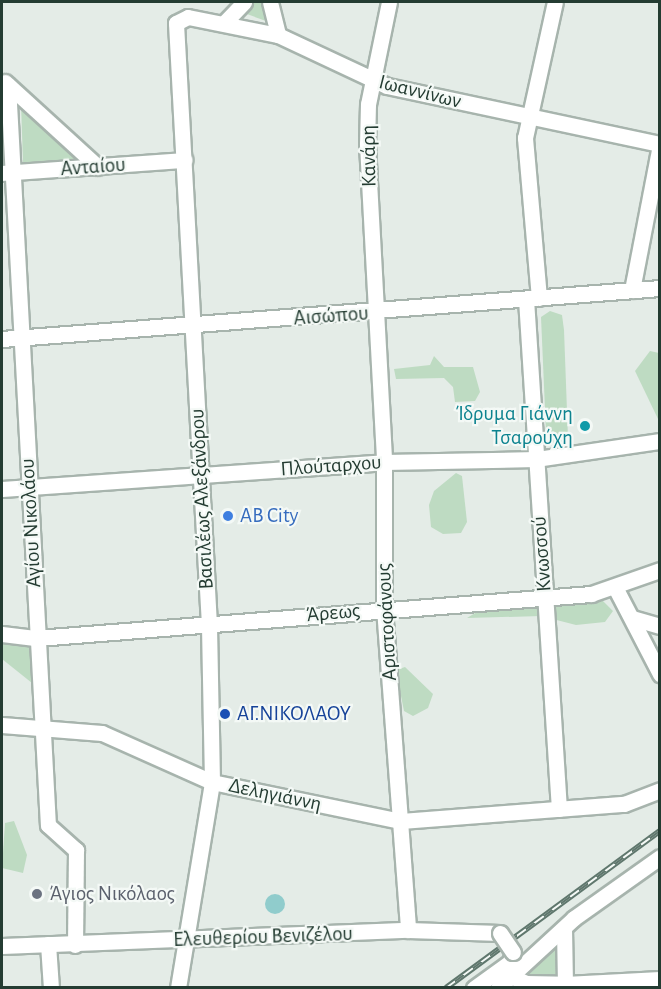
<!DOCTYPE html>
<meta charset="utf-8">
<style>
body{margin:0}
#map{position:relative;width:661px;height:989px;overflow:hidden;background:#e4ece7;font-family:"Alegreya Sans",sans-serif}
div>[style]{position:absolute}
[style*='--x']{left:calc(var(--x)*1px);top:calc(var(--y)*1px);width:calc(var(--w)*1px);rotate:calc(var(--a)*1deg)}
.green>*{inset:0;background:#bedbc2}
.water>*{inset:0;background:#90cccc}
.round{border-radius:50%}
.roads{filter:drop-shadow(2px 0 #a7b4ad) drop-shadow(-2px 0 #a7b4ad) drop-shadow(0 2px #a7b4ad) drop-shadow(0 -2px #a7b4ad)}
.street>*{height:15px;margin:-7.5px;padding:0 7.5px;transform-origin:7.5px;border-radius:7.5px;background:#fff}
.rail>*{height:6px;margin-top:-3px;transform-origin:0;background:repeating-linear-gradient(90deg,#f4f9f6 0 11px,#5f776d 0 22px);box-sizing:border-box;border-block:2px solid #5f776d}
.bridges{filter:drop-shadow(2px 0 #a7b4ad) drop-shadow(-2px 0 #a7b4ad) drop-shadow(0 2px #a7b4ad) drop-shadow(0 -2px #a7b4ad)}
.street-bridge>*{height:15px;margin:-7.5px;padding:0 7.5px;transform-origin:7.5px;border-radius:7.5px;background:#fff}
.dots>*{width:16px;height:16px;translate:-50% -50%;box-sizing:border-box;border:3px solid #f4f9f6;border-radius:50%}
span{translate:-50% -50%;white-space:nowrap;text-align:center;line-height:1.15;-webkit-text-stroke:4.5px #f4f9f6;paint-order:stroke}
.street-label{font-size:21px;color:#243c32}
.culture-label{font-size:21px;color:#0d838f}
.right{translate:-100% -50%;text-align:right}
.shop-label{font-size:21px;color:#366cbe}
.left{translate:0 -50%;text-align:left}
.transit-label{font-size:21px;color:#164399}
.worship-label{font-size:21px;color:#5b616d}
.frame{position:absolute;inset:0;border:3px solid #243c32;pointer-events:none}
</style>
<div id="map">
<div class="green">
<i style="clip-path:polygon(251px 2px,265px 2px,266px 21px,244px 13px)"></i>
<i style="clip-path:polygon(21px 104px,81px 161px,23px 163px)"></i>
<i style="clip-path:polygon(550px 311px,562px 315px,564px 330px,568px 438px,561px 444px,552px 443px,546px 432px,541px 317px)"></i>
<i style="clip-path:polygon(650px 351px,659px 353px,659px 421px,635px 371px)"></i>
<i style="clip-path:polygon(434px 356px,444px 367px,473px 367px,480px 392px,475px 401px,455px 402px,453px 387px,444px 378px,396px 379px,394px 369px,430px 365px)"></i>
<i style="clip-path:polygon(456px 473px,462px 476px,467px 522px,461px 533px,443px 534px,431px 527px,429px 505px,434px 491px)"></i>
<i style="clip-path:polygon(600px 598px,613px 611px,605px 622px,576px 625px,541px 616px,467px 618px,485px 607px)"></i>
<i style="clip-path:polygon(2px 640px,33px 644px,32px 683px,2px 659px)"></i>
<i style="clip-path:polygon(405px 667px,433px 694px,428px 708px,413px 716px,404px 711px,400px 691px,399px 669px)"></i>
<i style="clip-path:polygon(14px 821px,27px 855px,23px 873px,2px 868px,5px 823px)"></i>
<i style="clip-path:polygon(556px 946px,557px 975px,528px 975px,555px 946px)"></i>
</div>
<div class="water">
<i class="round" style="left:265px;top:894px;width:20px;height:20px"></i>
</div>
<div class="roads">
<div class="street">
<i style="--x:270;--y:2;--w:34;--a:76"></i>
<i style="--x:389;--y:2;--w:104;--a:101.6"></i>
<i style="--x:368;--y:104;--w:40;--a:91.4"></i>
<i style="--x:367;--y:144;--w:318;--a:86.9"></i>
<i style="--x:384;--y:462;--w:146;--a:90"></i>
<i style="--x:384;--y:608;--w:323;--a:85.7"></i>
<i style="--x:224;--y:23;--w:29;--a:-46"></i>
<i style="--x:5;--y:82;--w:126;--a:42.4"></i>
<i style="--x:8;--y:85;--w:741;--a:86.91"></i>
<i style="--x:48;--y:825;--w:38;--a:42"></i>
<i style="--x:76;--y:850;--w:95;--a:90.6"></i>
<i style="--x:2;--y:173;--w:183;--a:-4.1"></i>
<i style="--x:632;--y:290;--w:149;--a:-79.1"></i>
<i style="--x:539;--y:298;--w:161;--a:-95"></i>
<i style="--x:525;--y:138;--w:139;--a:-77.6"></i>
<i style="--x:526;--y:299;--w:511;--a:86.3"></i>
<i style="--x:2;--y:339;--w:660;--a:-4.43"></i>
<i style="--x:2;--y:489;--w:383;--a:-4"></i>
<i style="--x:384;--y:462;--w:152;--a:-1.1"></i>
<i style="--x:536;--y:459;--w:125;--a:-8.3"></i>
<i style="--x:616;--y:589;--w:96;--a:62.6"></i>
<i style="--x:632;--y:618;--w:29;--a:16"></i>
<i style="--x:2;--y:634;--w:35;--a:7"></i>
<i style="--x:37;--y:638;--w:556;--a:-4.54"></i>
<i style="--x:591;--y:594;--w:73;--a:-19.2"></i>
<i style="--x:2;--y:725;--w:100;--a:4.6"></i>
<i style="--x:102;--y:733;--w:120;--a:24"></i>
<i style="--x:212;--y:782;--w:193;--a:11.7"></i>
<i style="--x:401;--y:821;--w:224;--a:-4.4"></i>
<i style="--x:624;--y:804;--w:39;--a:-21"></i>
<i style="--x:564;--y:928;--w:60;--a:89"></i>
<i style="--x:48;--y:944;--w:44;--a:86.1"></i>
<i style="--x:2;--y:946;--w:406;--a:-2.3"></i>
<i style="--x:408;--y:930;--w:92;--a:1.9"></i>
<i style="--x:513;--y:977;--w:14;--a:25"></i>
<i style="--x:526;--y:983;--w:39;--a:1"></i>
<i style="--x:565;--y:984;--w:95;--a:-3"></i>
<i style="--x:178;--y:988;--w:209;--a:-80.6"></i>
<i style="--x:212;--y:782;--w:157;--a:-91.1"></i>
<i style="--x:209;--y:625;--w:603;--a:-93.14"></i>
<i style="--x:176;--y:23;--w:13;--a:-27"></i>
<i style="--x:188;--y:17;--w:92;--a:11.3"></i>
<i style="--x:278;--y:35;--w:120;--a:25.1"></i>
<i style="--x:387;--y:86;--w:279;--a:12"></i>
<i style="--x:474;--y:988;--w:44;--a:-35.8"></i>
<i style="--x:510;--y:962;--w:10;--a:-73"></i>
<i style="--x:498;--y:988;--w:103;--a:-42.6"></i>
<i style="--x:574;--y:918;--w:105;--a:-35.3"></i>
</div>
</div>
<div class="rail">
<i style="--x:446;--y:988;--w:265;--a:-36.3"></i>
</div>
<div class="bridges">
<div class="street-bridge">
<i style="--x:500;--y:933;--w:23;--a:56"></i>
</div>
</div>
<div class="dots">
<i style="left:585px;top:426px;background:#0f9aa8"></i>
<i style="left:228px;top:516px;background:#3f7fe0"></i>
<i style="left:225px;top:714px;background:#1a4fb4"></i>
<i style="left:37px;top:894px;background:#6b7280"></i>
</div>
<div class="street-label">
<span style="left:420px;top:92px;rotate:14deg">Ιωαννίνων</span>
<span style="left:369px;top:156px;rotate:-91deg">Κανάρη</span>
<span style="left:93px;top:167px;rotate:-4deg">Ανταίου</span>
<span style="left:331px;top:316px;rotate:-4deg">Αισώπου</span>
<span style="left:331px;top:466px;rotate:-4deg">Πλούταρχου</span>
<span style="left:202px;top:499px;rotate:-93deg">Βασιλέως Αλεξάνδρου</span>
<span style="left:31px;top:523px;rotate:-93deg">Αγίου Νικολάου</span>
<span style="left:542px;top:554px;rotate:-94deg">Κνωσσού</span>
<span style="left:333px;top:613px;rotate:-5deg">Άρεως</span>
<span style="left:387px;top:622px;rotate:-93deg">Αριστοφάνους</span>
<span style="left:275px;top:795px;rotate:12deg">Δεληγιάννη</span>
<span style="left:263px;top:937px;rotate:-2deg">Ελευθερίου Βενιζέλου</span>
</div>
<div class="culture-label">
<span class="right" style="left:573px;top:426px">Ίδρυμα Γιάννη<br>Τσαρούχη</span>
</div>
<div class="shop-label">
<span class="left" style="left:240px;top:516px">AB City</span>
</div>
<div class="transit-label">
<span class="left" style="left:237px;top:714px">ΑΓ.ΝΙΚΟΛΑΟΥ</span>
</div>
<div class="worship-label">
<span class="left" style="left:49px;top:894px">Άγιος Νικόλαος</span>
</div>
<div class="frame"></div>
</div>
